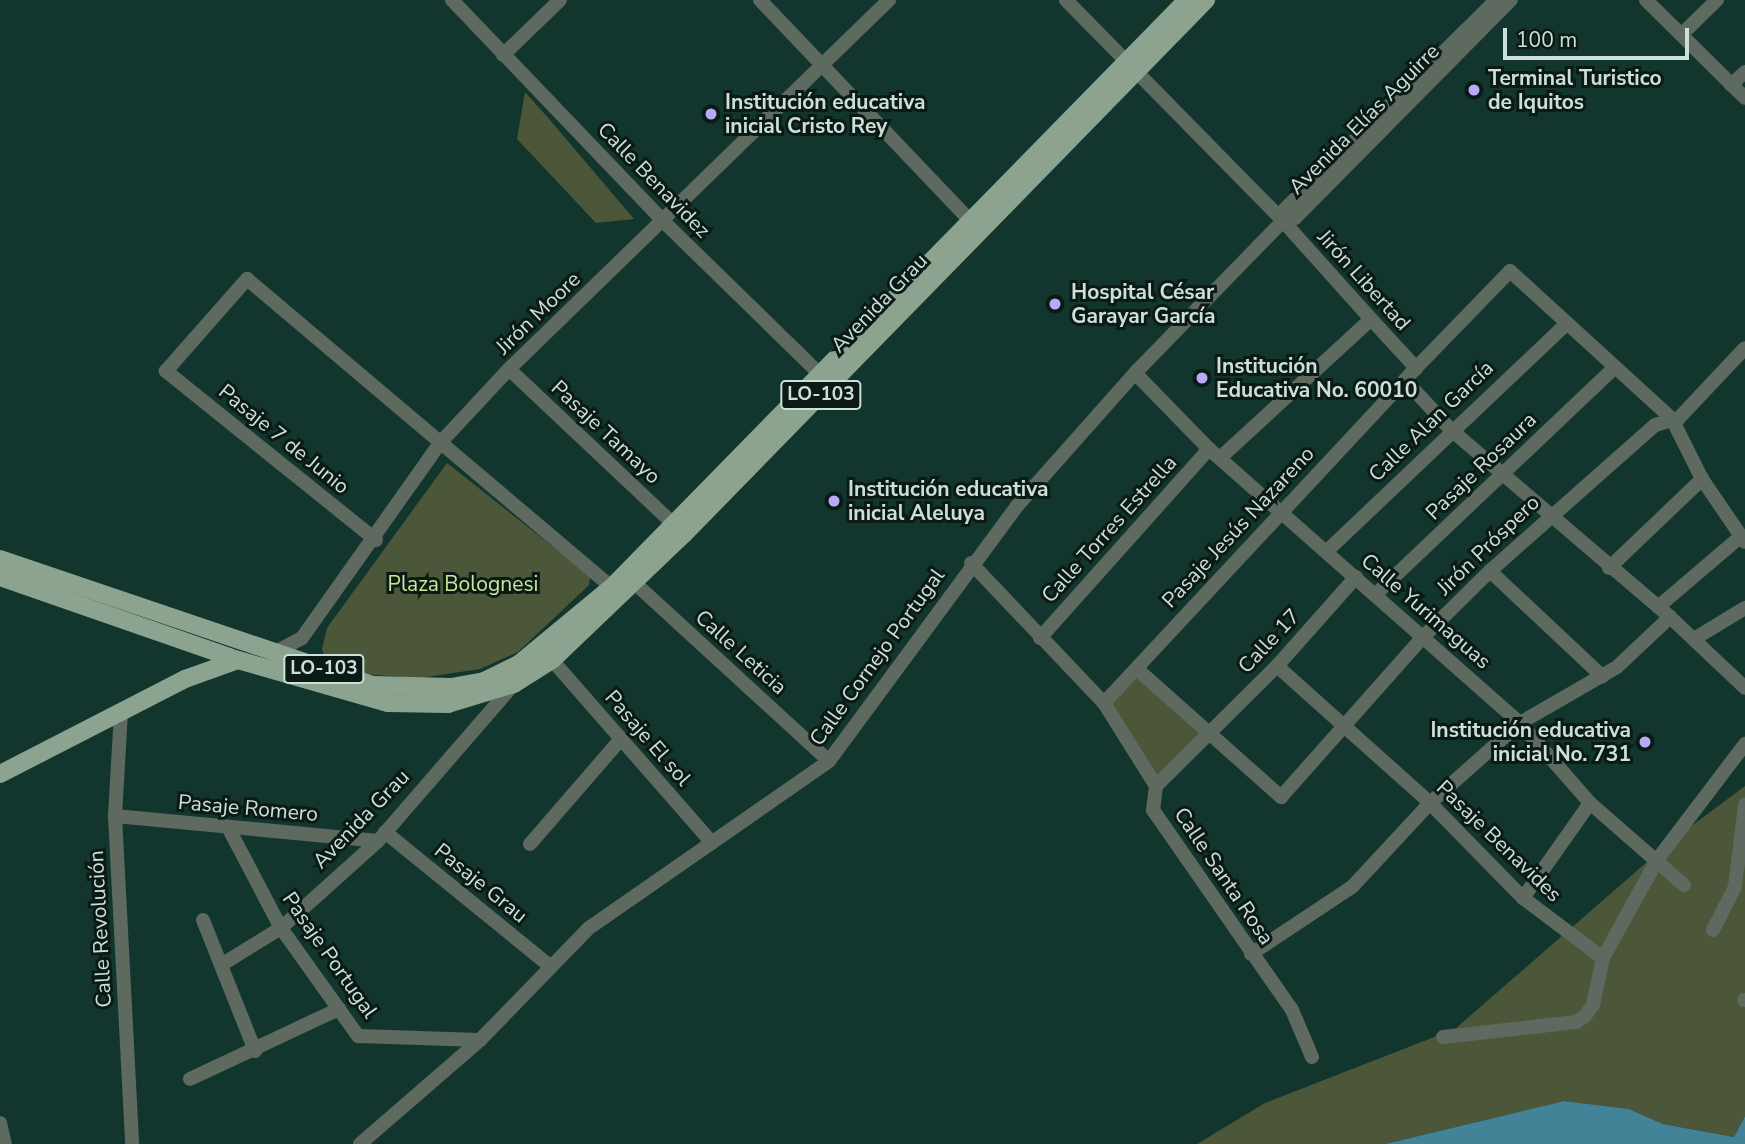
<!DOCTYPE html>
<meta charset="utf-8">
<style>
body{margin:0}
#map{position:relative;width:1745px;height:1144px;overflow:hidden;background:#12362d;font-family:"Nunito Sans",sans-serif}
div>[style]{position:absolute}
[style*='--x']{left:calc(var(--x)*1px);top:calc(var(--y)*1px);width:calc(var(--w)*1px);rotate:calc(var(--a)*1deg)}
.green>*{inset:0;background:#4b5738}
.water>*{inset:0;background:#428397}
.minor>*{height:14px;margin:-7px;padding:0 7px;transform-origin:7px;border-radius:7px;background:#5e6960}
.major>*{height:18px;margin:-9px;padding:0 9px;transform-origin:9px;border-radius:9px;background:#8ca38f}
.dots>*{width:19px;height:19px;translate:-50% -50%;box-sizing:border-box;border:4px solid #0c1a16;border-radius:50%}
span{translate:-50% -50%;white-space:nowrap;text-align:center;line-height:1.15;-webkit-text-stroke:6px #0c1a16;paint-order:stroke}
.shield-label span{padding:2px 5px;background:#0c1a16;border:2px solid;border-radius:5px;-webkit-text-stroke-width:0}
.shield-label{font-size:19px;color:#cce0d9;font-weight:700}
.poi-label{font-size:21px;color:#cce0d9;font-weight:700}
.left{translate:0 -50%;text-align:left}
.right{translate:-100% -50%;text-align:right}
.street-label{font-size:21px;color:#cce0d9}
.park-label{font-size:21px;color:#cae79b}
.scale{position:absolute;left:1503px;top:28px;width:186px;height:32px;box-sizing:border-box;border:4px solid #cce0d9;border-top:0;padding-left:9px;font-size:21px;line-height:24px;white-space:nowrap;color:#cce0d9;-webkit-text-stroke:5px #0c1a16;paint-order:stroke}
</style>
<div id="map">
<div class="green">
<i style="clip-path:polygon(525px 92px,550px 120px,634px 219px,596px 223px,517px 139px)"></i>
<i style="clip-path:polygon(447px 463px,590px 576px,589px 585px,518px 652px,480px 669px,420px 678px,360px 674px,327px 664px,322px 649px,327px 628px)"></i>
<i style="clip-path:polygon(1139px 676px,1201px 735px,1158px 777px,1111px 703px)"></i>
<i style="clip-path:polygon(1745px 786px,1745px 1116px,1734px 1137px,1663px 1124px,1629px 1109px,1564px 1101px,1385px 1144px,1197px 1144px,1265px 1103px,1455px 1029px,1670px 842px)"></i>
</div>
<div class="water">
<i style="clip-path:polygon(1564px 1101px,1629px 1109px,1663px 1124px,1734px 1137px,1745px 1116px,1745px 1144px,1385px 1144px)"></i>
</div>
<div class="minor">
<i style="--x:452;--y:0;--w:307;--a:46.3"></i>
<i style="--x:664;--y:222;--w:229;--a:44.3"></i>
<i style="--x:760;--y:0;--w:315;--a:46.4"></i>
<i style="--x:1066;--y:0;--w:310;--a:45.5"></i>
<i style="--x:1283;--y:221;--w:132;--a:48.1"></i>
<i style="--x:1371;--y:319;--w:67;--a:47.4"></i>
<i style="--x:1416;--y:368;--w:16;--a:133"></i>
<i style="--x:1405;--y:380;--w:67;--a:47.4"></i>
<i style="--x:1450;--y:429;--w:289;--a:40.5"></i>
<i style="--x:1670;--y:617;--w:103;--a:43.4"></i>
<i style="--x:1646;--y:0;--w:139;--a:44.7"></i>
<i style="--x:1682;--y:34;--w:49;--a:-44.2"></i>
<i style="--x:503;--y:55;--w:79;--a:-44"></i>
<i style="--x:1731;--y:85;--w:19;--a:-43"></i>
<i style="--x:1283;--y:221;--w:12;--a:-14"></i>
<i style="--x:1295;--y:218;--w:307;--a:-45.3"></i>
<i style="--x:1283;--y:221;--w:12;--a:-81"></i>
<i style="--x:1285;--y:209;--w:297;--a:-44.7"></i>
<i style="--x:1416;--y:368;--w:135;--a:-45.9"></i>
<i style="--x:1510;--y:271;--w:219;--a:42.4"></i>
<i style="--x:1672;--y:419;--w:67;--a:63.4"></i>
<i style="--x:1702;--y:479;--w:76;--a:55.7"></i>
<i style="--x:509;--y:369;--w:236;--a:43.3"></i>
<i style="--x:1135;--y:373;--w:106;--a:45.8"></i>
<i style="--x:1209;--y:449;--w:414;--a:41.4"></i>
<i style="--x:1520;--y:723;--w:106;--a:48.8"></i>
<i style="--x:1590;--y:803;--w:125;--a:41.1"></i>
<i style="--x:1220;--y:458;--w:205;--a:-42.6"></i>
<i style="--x:376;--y:540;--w:270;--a:-141.2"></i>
<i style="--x:166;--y:371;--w:123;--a:-48.6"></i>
<i style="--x:247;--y:279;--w:488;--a:40.2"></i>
<i style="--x:1327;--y:551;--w:330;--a:-43.5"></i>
<i style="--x:971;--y:563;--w:193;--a:46.5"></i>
<i style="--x:1104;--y:703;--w:98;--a:57.9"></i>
<i style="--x:1156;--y:786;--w:24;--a:97"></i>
<i style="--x:1153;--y:810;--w:244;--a:55.2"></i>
<i style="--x:1292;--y:1010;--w:51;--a:66.9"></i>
<i style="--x:1609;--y:568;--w:129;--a:-43.7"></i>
<i style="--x:1490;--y:571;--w:154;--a:43.2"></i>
<i style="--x:626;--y:575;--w:275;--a:42.5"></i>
<i style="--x:1377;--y:593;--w:327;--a:-43.5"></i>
<i style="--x:1658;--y:607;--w:109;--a:-40.5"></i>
<i style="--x:1040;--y:638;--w:254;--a:-48.2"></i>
<i style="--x:1694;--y:639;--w:60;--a:-31.3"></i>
<i style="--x:272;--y:654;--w:34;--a:-28"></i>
<i style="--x:302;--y:638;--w:240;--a:-54.7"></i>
<i style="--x:441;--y:442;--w:100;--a:-47"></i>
<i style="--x:509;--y:369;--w:530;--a:-44.16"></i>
<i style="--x:552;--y:660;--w:243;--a:48.8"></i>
<i style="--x:1277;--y:666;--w:205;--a:41.8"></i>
<i style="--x:1430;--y:803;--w:133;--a:45.6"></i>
<i style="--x:1523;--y:898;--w:100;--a:36.9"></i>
<i style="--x:1137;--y:669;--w:193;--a:41.6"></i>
<i style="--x:1281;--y:797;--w:215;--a:-48.4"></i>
<i style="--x:1424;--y:636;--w:93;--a:-44.6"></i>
<i style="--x:1490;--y:571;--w:220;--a:-41.5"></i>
<i style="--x:1655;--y:425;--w:25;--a:-16"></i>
<i style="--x:1679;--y:418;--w:96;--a:-46.7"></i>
<i style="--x:1104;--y:703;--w:442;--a:-47"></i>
<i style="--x:121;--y:712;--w:104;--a:93.3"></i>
<i style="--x:115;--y:816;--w:328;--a:87"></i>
<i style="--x:1156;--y:786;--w:170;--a:-44.8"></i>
<i style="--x:1277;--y:666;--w:119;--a:-48.4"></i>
<i style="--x:115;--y:816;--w:264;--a:5.4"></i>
<i style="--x:229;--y:829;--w:112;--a:62.3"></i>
<i style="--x:281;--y:928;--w:133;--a:54.5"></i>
<i style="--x:358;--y:1036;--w:122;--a:1.9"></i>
<i style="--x:385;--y:832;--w:214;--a:39.1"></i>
<i style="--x:530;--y:844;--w:139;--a:-49.1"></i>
<i style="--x:1523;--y:898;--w:116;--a:-54.8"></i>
<i style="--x:203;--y:920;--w:141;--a:68.3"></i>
<i style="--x:1713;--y:930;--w:48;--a:-62.9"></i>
<i style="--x:1735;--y:887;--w:83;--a:-83"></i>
<i style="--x:1251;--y:954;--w:121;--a:-33.6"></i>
<i style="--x:1352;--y:887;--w:115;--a:-47.1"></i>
<i style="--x:1430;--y:803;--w:120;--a:-41.6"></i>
<i style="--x:1520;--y:723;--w:112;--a:-30"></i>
<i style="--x:1617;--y:667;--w:73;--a:-43.3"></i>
<i style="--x:221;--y:965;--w:70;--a:-31.7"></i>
<i style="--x:281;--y:928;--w:130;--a:-41.9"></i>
<i style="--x:378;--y:841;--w:208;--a:-49.1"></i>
<i style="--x:1744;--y:1000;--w:1;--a:0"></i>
<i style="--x:1443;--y:1037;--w:134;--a:-6.4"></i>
<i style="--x:1576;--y:1022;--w:11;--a:-34"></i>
<i style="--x:1585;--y:1016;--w:14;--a:-54"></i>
<i style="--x:1593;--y:1005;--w:48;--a:-78"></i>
<i style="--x:1603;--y:958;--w:112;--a:-61.1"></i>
<i style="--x:1657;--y:860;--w:146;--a:-52.8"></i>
<i style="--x:190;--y:1079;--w:165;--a:-25.2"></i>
<i style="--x:0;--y:1123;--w:22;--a:77"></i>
<i style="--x:360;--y:1144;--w:159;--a:-40.9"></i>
<i style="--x:480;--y:1040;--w:156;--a:-45.8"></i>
<i style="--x:589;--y:928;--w:292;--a:-34.8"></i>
<i style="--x:829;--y:761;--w:317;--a:-53.6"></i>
<i style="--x:1017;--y:506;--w:178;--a:-48.4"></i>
<i style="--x:1135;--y:373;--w:212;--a:-45.8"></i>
</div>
<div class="major">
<i style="--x:0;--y:559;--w:394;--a:18.7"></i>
<i style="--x:373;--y:685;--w:78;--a:1.5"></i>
<i style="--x:451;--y:687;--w:34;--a:-10"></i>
<i style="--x:484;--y:681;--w:39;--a:-26"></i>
<i style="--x:519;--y:664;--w:122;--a:-39.7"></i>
<i style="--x:613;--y:586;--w:820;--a:-45.59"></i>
<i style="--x:0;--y:577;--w:252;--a:19.2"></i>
<i style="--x:238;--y:660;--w:156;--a:16"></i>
<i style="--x:388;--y:703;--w:60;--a:1"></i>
<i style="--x:448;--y:704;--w:69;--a:-16.9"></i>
<i style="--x:514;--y:684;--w:45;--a:-32.3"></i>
<i style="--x:552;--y:660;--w:182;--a:-43.7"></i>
<i style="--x:684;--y:534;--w:747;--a:-45.65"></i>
<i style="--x:0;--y:774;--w:208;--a:-27.2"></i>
<i style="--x:185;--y:679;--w:56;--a:-19.7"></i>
</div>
<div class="dots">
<i style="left:1474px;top:90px;background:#b7abf8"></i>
<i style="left:711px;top:114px;background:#b7abf8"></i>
<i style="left:1055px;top:304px;background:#b7abf8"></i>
<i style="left:1202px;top:378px;background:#b7abf8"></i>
<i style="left:834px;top:501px;background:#b7abf8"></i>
<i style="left:1645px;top:742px;background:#b7abf8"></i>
</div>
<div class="shield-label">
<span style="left:821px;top:395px">LO-103</span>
<span style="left:324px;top:669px">LO-103</span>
</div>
<div class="poi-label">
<span class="left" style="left:1488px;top:90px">Terminal Turistico<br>de Iquitos</span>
<span class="left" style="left:725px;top:114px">Institución educativa<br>inicial Cristo Rey</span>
<span class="left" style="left:1071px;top:304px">Hospital César<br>Garayar García</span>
<span class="left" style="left:1216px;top:378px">Institución<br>Educativa No. 60010</span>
<span class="left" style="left:848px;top:501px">Institución educativa<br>inicial Aleluya</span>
<span class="right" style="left:1631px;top:742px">Institución educativa<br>inicial No. 731</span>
</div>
<div class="street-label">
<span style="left:1364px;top:119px;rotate:-45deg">Avenida Elías Aguirre</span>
<span style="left:654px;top:180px;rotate:46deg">Calle Benavidez</span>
<span style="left:1364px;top:280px;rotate:48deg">Jirón Libertad</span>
<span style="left:879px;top:303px;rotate:-46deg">Avenida Grau</span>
<span style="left:538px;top:313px;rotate:-44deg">Jirón Moore</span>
<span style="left:1431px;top:421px;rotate:-44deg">Calle Alan García</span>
<span style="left:606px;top:432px;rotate:43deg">Pasaje Tamayo</span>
<span style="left:284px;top:439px;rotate:39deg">Pasaje 7 de Junio</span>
<span style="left:1481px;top:466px;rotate:-44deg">Pasaje Rosaura</span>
<span style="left:1238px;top:527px;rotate:-47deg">Pasaje Jesús Nazareno</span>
<span style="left:1109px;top:529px;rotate:-48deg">Calle Torres Estrella</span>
<span style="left:1488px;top:545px;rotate:-44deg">Jirón Próspero</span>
<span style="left:1426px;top:611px;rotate:41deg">Calle Yurimaguas</span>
<span style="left:1269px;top:641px;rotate:-47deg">Calle 17</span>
<span style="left:741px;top:652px;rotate:42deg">Calle Leticia</span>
<span style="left:877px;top:657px;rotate:-54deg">Calle Cornejo Portugal</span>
<span style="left:648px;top:738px;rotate:49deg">Pasaje El sol</span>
<span style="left:248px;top:808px;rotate:5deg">Pasaje Romero</span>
<span style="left:361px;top:819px;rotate:-46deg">Avenida Grau</span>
<span style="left:1499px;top:841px;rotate:44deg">Pasaje Benavides</span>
<span style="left:1224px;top:876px;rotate:56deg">Calle Santa Rosa</span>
<span style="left:481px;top:883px;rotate:39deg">Pasaje Grau</span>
<span style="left:100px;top:929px;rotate:-93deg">Calle Revolución</span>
<span style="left:330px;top:955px;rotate:55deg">Pasaje Portugal</span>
</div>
<div class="park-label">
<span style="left:463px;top:584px">Plaza Bolognesi</span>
</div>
<div class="scale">100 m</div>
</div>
